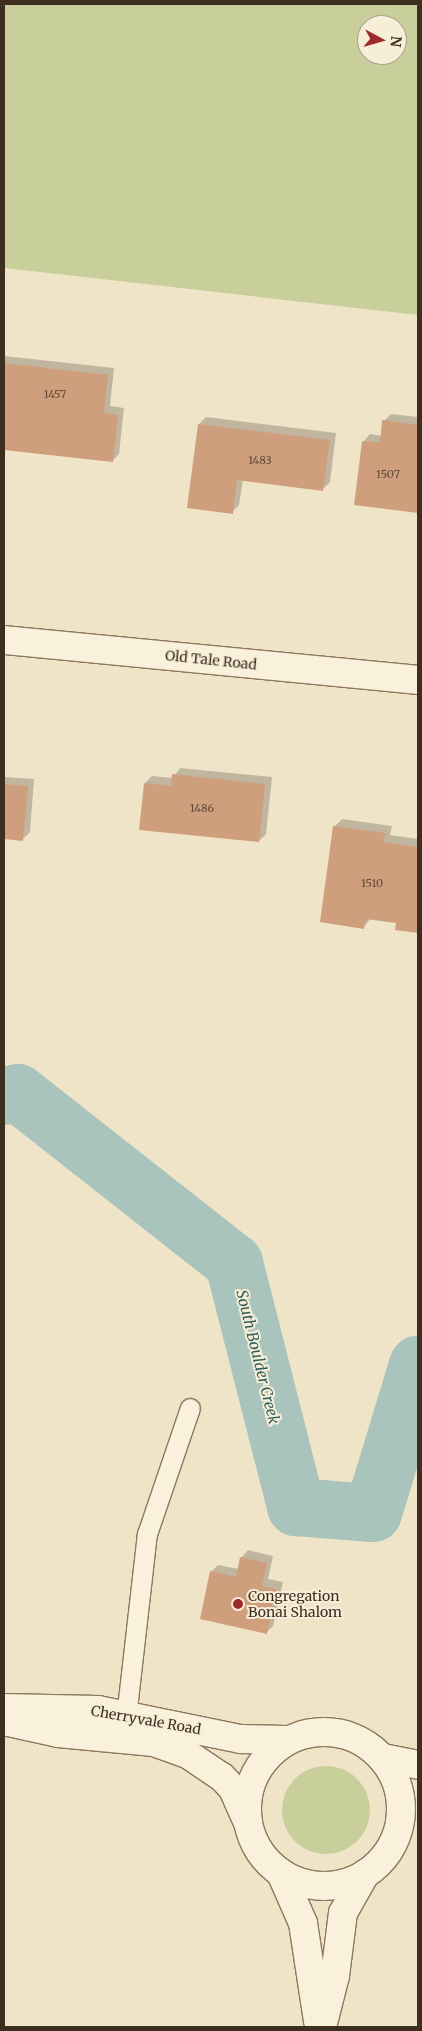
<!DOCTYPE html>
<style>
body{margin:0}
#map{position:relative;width:422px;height:2031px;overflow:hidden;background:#f0e4c8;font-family:Merriweather,serif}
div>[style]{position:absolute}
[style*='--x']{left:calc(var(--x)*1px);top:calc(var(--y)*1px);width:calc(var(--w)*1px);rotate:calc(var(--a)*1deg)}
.green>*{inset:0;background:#c9cf9b}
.round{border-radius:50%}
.shadow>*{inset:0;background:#0003}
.river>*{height:58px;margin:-29px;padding:0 29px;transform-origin:29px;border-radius:29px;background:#a9c4bc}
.building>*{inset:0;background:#cf9f7d}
.roads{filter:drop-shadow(1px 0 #8d765c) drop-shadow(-1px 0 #8d765c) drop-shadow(0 1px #8d765c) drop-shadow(0 -1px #8d765c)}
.lane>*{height:19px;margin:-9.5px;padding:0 9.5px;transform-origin:9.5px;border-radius:9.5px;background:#faf1dc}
.street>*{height:28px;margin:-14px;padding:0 14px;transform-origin:14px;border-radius:14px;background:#faf1dc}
.secondary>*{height:28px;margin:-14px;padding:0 14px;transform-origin:14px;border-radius:14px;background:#faf1dc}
.secondary>.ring{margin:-14px;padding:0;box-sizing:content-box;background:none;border:28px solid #faf1dc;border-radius:50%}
.dots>*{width:14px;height:14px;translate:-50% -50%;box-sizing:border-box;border:2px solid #f7eed8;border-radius:50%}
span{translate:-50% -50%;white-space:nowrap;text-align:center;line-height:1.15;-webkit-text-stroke:4px #f7eed8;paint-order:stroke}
.number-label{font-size:11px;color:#624a37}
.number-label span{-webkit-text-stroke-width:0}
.street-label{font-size:14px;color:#3d2e20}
.poi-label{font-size:14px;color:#3d2e20}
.left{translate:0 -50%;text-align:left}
.water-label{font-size:15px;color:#2f5d5a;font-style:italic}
.frame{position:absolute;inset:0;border:5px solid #3d2e20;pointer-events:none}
.north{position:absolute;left:357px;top:15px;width:50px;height:50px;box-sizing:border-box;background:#f7eed8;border:1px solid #ada18e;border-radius:50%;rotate:96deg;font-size:14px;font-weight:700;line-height:20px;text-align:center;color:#3d2e20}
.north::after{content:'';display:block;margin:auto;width:18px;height:22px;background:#9e2a2b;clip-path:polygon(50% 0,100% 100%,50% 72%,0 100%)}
</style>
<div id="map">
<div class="green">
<i style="clip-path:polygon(evenodd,4px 4px,418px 4px,418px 315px,4px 268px,4px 4px,367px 25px,397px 25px,397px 55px,367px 55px,367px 25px)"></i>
<i class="round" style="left:282px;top:1766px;width:88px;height:88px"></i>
</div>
<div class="shadow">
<i style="clip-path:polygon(4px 356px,114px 368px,110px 406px,124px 408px,119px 454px,112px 461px,4px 449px)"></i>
<i style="clip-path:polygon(391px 414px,418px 417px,418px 512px,356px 504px,363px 442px,370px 434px,382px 436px,384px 421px)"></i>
<i style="clip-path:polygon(206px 417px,336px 433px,330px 482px,323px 489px,243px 479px,239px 505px,232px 512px,199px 424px)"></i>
<i style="clip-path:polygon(180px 768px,272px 777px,266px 834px,259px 841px,145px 783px,152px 776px,173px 778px)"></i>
<i style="clip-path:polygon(4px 777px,34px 779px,30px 832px,23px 839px,4px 838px)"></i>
<i style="clip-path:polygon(342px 819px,392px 826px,390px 835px,418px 839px,418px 932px,396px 929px,397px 921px,371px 918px,364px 927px,321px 921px,335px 826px)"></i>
<i style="clip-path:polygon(248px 1550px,273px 1556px,268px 1579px,283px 1582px,273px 1626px,266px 1633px,211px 1572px,218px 1565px,239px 1569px,241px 1558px)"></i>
</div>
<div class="river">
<i style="--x:4;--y:1096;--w:14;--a:-12"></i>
<i style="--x:18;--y:1093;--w:275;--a:38.2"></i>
<i style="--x:234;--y:1263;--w:252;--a:75.7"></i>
<i style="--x:296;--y:1507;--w:77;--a:4.5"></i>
<i style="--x:373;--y:1513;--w:155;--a:-73.1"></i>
</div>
<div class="building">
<i style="clip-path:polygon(4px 363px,108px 375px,104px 413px,118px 415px,113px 462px,4px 450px)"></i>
<i style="clip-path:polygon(382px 420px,418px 425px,418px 513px,354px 505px,362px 441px,380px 443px)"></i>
<i style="clip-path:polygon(198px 424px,330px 440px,323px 491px,237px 480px,233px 514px,187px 508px)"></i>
<i style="clip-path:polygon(172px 774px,265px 784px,259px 842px,139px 830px,144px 783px,171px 786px)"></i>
<i style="clip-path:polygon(4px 784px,28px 786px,23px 841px,4px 839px)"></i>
<i style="clip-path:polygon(333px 826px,385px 833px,384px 842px,418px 847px,418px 933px,395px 930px,396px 923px,366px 919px,364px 929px,320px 922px)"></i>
<i style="clip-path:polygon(240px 1557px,267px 1563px,262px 1586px,276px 1589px,267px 1634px,200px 1619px,210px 1571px,236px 1577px)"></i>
</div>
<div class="roads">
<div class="lane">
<i style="--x:125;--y:1726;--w:193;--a:-83.5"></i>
<i style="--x:147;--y:1534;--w:133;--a:-71.2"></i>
</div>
<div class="street">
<i style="--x:4;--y:640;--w:416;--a:5.5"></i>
<i style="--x:281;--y:1873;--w:55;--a:66.3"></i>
<i style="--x:303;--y:1923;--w:99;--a:81.3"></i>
<i style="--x:322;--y:2027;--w:53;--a:-75.7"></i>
<i style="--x:335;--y:1976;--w:64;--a:-82.8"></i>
<i style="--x:343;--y:1913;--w:45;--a:-60.6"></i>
</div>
<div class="secondary">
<i style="--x:4;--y:1708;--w:94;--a:1.2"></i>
<i style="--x:98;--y:1710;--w:146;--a:11.5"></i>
<i style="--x:241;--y:1739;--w:46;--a:1.2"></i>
<i style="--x:4;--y:1721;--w:55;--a:12.5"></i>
<i style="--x:58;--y:1733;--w:96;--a:5.4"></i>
<i style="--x:154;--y:1742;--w:37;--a:20"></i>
<i style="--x:189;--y:1755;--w:40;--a:34"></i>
<i style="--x:222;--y:1777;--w:16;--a:47"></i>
<i style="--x:233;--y:1789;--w:35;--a:66"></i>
<i class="ring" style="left:247px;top:1732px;width:126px;height:126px"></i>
<i style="--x:383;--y:1758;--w:36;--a:11"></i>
</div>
</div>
<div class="dots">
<i style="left:238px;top:1604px;background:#9e2a2b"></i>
</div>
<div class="number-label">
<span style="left:55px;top:394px">1457</span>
<span style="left:260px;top:460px">1483</span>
<span style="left:388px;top:474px">1507</span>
<span style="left:202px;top:808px">1486</span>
<span style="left:372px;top:883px">1510</span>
</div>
<div class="street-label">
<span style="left:211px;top:660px;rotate:6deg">Old Tale Road</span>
<span style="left:146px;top:1720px;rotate:10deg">Cherryvale Road</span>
</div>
<div class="poi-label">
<span class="left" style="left:248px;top:1604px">Congregation<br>Bonai Shalom</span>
</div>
<div class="water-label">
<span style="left:258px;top:1357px;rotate:76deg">South Boulder Creek</span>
</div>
<div class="frame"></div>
<div class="north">N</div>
</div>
